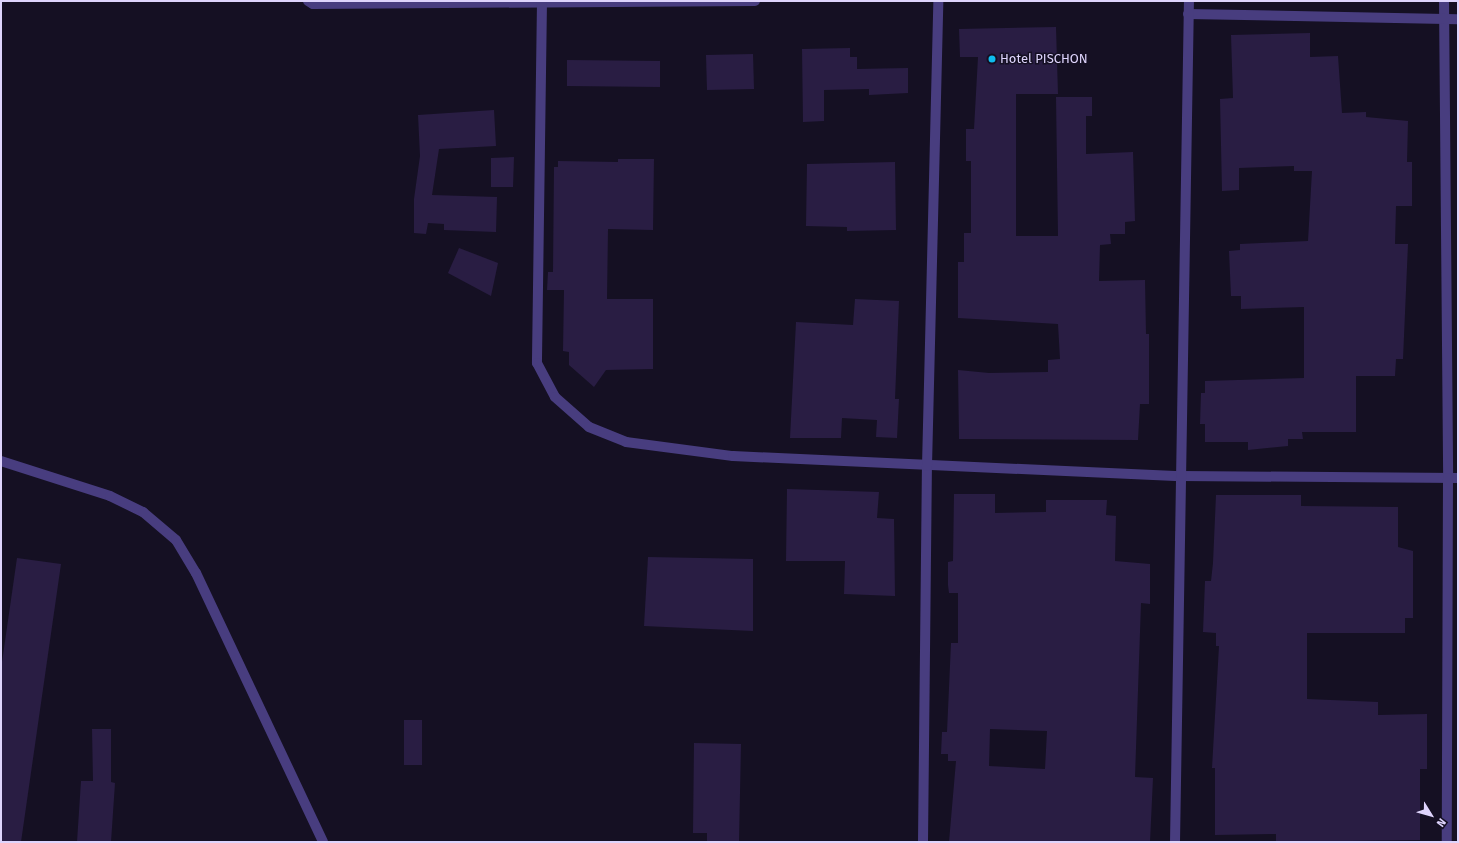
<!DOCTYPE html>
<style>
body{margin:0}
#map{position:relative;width:1459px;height:843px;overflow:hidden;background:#151023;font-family:"Fira Sans",sans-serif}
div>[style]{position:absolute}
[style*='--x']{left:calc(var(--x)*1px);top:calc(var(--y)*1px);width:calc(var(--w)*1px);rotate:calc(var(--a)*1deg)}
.building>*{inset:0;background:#291d43}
.minor>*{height:10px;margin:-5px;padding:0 5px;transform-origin:5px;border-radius:5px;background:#483d7f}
.dots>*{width:11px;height:11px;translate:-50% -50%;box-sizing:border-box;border:2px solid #151023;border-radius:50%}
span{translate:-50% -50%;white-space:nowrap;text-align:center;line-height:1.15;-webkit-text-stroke:3px #151023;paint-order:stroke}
.poi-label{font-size:13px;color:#ded4fc}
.left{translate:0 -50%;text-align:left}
.frame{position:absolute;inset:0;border:2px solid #ded4fc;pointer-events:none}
.north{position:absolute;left:1411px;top:795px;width:40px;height:40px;-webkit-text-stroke:3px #151023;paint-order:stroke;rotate:127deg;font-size:11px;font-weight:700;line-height:16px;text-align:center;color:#ded4fc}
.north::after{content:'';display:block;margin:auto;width:14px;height:18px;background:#ded4fc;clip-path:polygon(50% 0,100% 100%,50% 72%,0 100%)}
</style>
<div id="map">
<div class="building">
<i style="clip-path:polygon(1056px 27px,1058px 94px,1016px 94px,1016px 236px,1058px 236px,1056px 97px,1092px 97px,1092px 116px,1086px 116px,1086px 154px,1133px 152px,1135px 221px,1125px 222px,1125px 234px,1110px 234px,1111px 244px,1100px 245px,1099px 281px,1145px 280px,1146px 334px,1149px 334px,1149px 404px,1140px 404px,1138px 440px,959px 439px,958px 370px,989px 373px,1048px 372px,1048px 360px,1060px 359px,1058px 324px,958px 318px,958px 262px,964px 262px,964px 233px,971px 233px,971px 161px,966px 161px,966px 129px,974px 129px,978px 57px,960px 57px,959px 29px)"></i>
<i style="clip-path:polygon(1310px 33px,1310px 57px,1338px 56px,1342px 113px,1366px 112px,1366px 117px,1408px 121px,1407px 162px,1412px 162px,1412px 206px,1396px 206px,1395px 244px,1408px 244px,1403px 359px,1396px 359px,1395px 376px,1356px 376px,1356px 432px,1302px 432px,1303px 439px,1288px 439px,1288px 446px,1248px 450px,1248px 442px,1205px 442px,1205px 424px,1200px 424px,1201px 393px,1205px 393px,1205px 381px,1304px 378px,1304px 307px,1241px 309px,1241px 296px,1231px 296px,1229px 251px,1240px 250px,1240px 244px,1308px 241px,1312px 171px,1294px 171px,1294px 166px,1239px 168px,1239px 190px,1222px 191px,1220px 99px,1233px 98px,1231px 35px)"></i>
<i style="clip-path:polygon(850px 48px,850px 57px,857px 57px,857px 69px,908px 68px,908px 93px,869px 95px,869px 89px,824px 90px,824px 121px,803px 122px,802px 49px)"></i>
<i style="clip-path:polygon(753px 54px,754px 89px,707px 90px,706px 55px)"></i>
<i style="clip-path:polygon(567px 60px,660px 61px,660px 87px,567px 86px)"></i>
<i style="clip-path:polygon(494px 110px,496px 146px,439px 149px,432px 195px,497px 197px,496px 232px,444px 230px,444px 224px,428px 223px,426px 234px,414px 233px,414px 199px,420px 156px,418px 115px)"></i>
<i style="clip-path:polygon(514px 157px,513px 187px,491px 187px,491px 158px)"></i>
<i style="clip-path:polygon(618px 159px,654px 159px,653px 230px,608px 229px,607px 299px,653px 299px,653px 369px,606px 370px,594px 387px,569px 365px,569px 352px,563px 351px,564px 290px,547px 290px,548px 272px,553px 272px,554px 167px,558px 167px,558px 161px,618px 162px)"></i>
<i style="clip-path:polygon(895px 162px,896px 230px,847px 231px,847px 227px,806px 226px,807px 164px)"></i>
<i style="clip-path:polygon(459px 248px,498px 263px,491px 296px,448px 273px)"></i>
<i style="clip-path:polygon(855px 299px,899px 301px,895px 399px,899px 399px,897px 438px,876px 437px,877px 420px,842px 418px,841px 438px,790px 438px,796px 322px,853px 325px)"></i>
<i style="clip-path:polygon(787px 489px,879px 492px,877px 518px,894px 519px,895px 596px,844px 594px,845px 561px,786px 561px)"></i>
<i style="clip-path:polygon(evenodd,954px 494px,995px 494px,995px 513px,1046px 512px,1046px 500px,1107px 500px,1106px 515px,1116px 516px,1115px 561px,1150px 564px,1150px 604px,1141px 603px,1135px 777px,1153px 778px,1150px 842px,949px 842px,956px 761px,948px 761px,948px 754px,941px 754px,942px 732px,947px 732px,951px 643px,958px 643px,958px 593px,949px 593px,948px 585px,948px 562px,953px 561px,954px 494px,990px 729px,1047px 731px,1045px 769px,989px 766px,990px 729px)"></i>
<i style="clip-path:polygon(1216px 495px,1301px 495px,1301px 506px,1398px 507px,1398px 547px,1413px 551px,1413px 618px,1405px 618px,1405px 633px,1307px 633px,1307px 699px,1378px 702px,1378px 715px,1427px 714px,1427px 769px,1420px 769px,1420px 840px,1276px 842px,1276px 834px,1215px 835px,1215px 768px,1212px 768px,1219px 646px,1216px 646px,1216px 633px,1203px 632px,1205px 581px,1211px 581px,1213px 563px)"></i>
<i style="clip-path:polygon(648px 557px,753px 559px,753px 631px,644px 626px)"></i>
<i style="clip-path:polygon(17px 558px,61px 564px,21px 842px,1px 842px,1px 669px)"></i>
<i style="clip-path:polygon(404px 720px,422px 720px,422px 765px,404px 765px)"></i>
<i style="clip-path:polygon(92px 729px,111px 729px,111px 782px,115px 783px,111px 842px,77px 842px,81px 781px,93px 781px)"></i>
<i style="clip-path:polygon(694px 743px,741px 744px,739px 842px,707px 842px,707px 833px,693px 833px)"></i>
</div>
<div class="minor">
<i style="--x:308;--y:1;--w:6;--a:31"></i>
<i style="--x:313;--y:4;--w:442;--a:-0.4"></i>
<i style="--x:542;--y:1;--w:362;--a:90.8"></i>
<i style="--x:537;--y:363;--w:38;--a:62"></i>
<i style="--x:555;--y:397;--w:45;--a:41.4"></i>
<i style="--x:589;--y:427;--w:40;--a:22"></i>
<i style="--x:626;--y:442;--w:108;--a:7.5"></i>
<i style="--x:733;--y:456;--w:448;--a:2.6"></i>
<i style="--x:1181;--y:476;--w:277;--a:0.4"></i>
<i style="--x:1444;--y:1;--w:477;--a:89.5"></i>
<i style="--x:1448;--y:478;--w:364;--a:90.2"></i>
<i style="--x:1188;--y:14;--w:270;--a:1.1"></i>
<i style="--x:1;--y:461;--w:114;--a:17.8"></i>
<i style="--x:110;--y:496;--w:37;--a:26"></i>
<i style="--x:143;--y:512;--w:43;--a:40.3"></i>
<i style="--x:176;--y:540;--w:39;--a:59"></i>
<i style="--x:196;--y:573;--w:297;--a:64.7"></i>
<i style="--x:923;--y:842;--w:376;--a:-89.4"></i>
<i style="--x:927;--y:466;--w:465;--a:-88.6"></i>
<i style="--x:1175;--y:842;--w:841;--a:-89.05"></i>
</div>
<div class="dots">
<i style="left:992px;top:59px;background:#0ebdee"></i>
</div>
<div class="poi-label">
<span class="left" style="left:1000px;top:59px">Hotel PISCHON</span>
</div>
<div class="frame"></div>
<div class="north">N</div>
</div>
